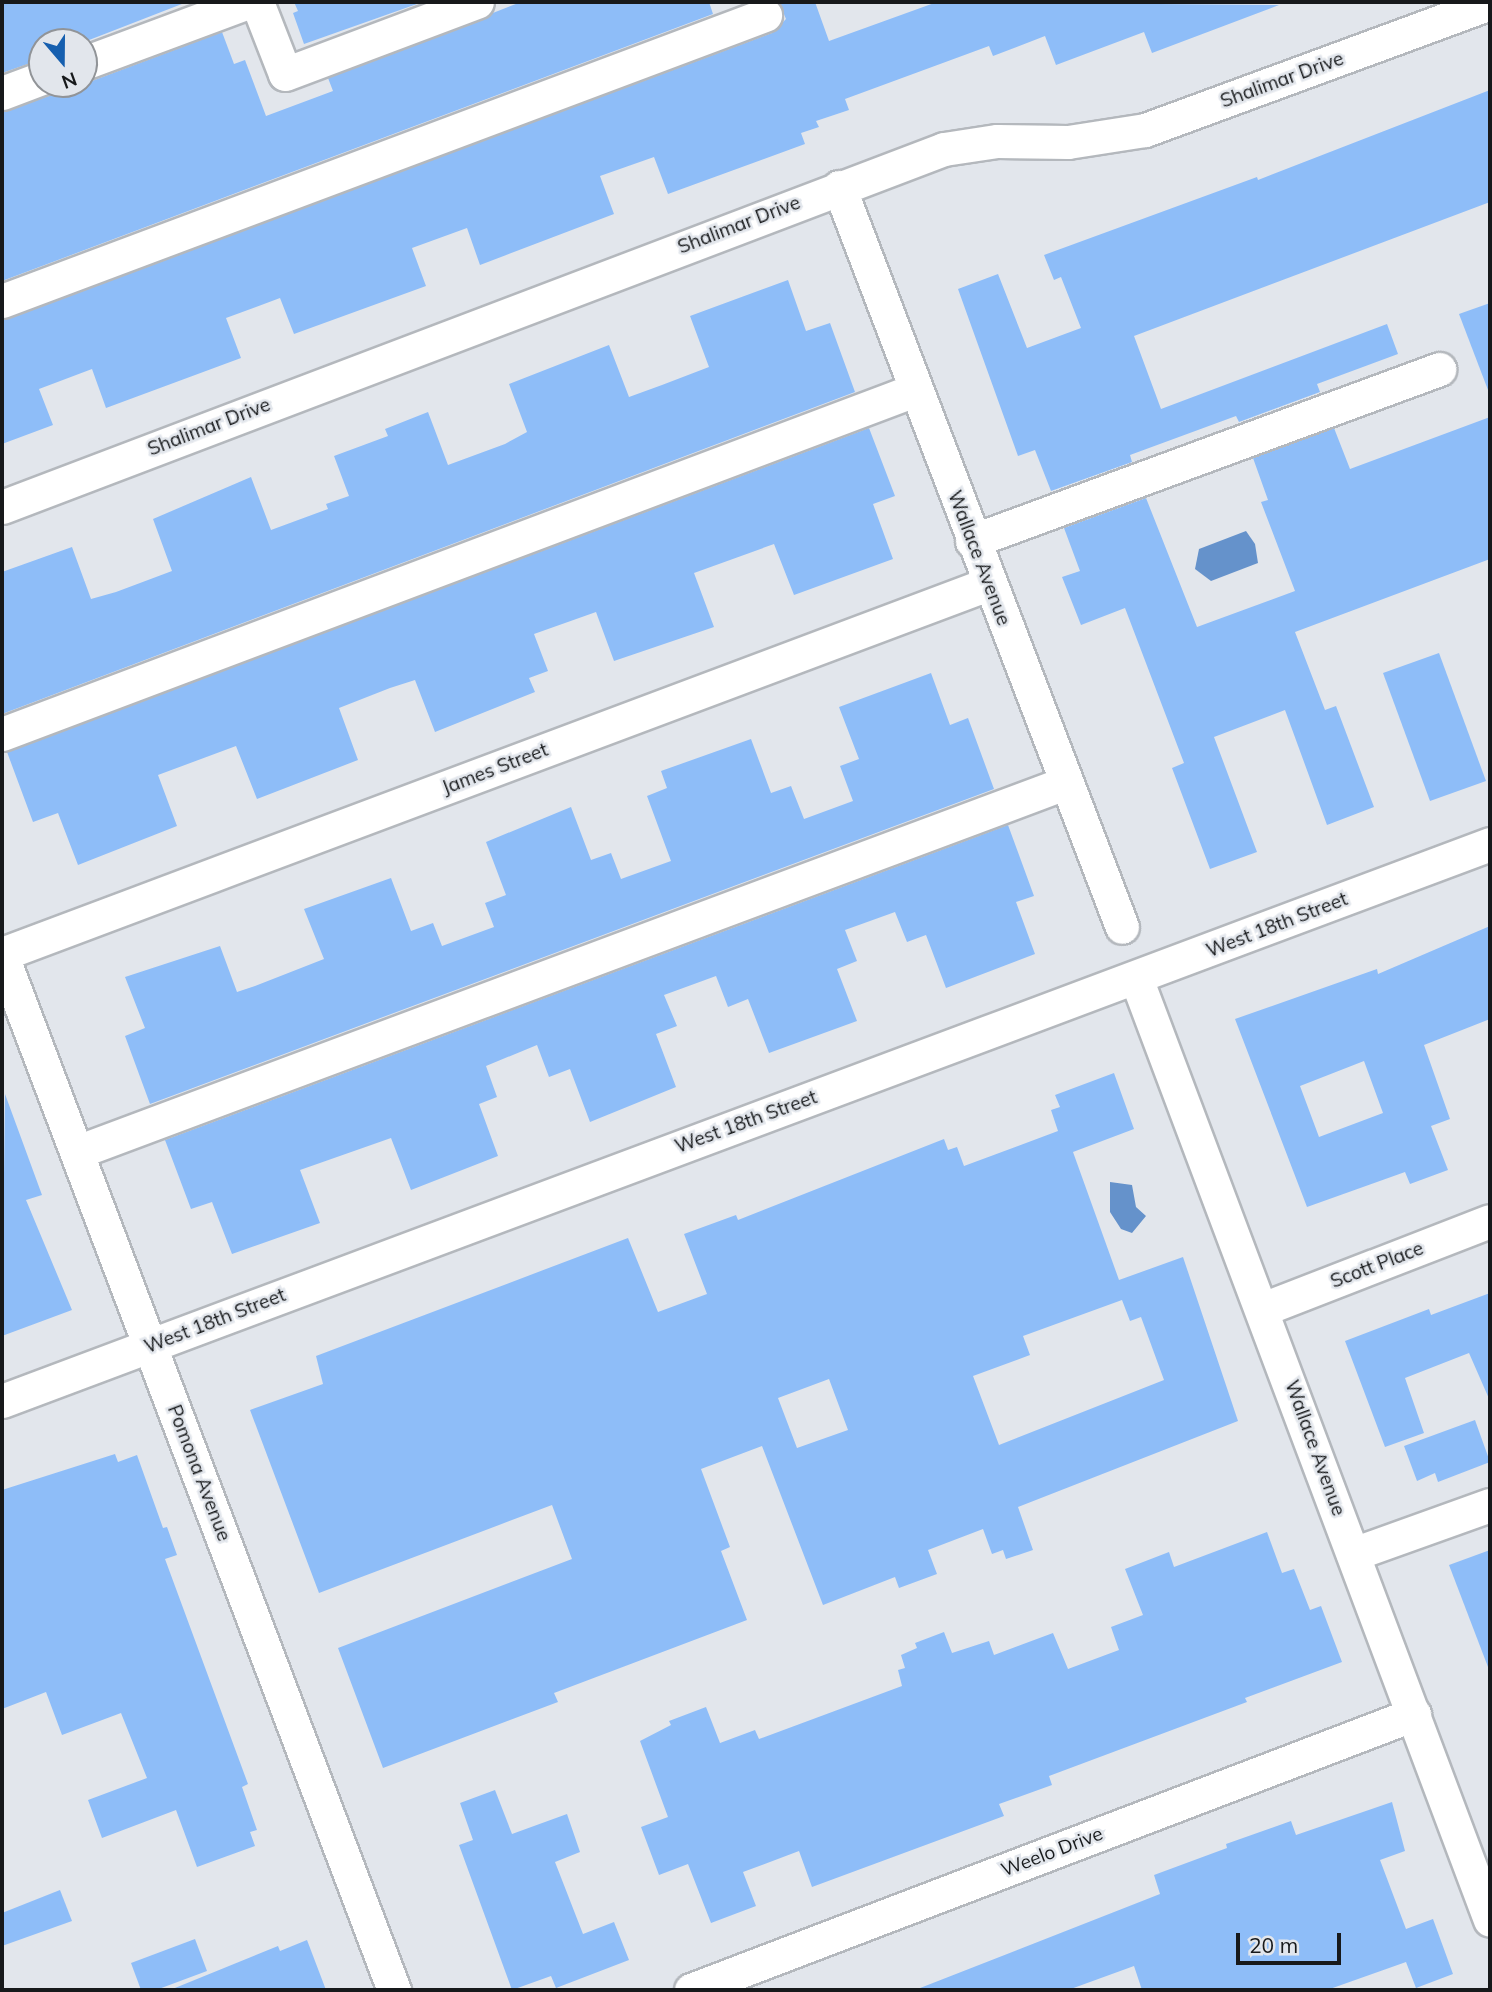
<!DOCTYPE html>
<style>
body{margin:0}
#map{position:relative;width:1492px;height:1992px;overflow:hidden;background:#e2e6ec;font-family:Mulish,sans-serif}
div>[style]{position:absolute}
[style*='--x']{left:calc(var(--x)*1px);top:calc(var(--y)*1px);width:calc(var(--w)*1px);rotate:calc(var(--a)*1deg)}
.water>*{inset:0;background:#6592cb}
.building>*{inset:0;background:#8ebdf8}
.roads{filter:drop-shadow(2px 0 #b4b8bd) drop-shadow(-2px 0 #b4b8bd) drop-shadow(0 2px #b4b8bd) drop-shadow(0 -2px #b4b8bd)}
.minor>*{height:33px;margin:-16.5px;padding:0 16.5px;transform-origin:16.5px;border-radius:16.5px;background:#fff}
span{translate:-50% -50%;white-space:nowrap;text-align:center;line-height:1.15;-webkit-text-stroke:5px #e2e6ec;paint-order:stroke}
.street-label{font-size:19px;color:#17191b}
.frame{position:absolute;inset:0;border:4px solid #17191b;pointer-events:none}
.north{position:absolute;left:28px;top:28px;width:70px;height:70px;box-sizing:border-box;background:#e2e6ec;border:2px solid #919498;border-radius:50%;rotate:160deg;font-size:19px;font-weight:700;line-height:28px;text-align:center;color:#17191b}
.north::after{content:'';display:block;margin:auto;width:24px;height:32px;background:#165faf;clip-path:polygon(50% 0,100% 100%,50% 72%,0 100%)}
.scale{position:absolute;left:1236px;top:1933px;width:105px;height:32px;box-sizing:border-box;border:4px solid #17191b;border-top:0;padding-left:9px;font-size:21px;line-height:24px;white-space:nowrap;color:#17191b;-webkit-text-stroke:5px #e2e6ec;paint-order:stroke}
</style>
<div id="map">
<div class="water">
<i style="clip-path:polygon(1246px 531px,1255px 544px,1258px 563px,1211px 581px,1195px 569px,1199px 549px)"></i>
<i style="clip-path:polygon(1110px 1182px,1132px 1185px,1136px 1207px,1146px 1216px,1132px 1233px,1121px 1229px,1110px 1212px)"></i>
</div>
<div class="building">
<i style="clip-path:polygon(2px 2px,187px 2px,84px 42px,42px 42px,42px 59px,2px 73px)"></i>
<i style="clip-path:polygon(294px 2px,417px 2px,417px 4px,304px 44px,293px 13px,298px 11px)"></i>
<i style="clip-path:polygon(521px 2px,709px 2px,713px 14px,2px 281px,2px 112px,49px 96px,60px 84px,84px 84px,222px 32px,234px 64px,245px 60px,266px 116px,333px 91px,328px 78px)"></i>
<i style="clip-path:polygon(779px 2px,815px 2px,829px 41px,937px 2px,1279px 5px,1152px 53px,1144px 32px,1056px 65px,1045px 36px,993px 56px,989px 46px,845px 99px,849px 110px,816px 121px,819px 127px,801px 133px,805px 144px,668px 194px,654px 157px,600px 176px,614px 214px,480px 265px,467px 228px,412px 248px,426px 286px,294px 334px,280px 298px,226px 318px,241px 358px,106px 408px,92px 369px,39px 389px,53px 425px,2px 444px,2px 320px,772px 33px,786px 19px)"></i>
<i style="clip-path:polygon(1490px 90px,1490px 202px,1134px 336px,1161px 409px,1387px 324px,1398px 354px,1317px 384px,1320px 392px,1239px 422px,1236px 416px,1130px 455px,1132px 462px,1051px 491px,1035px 450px,1018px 456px,958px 289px,998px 274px,1027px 348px,1081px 328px,1061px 277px,1054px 280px,1044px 255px,1257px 177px,1258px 180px)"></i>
<i style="clip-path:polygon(788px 280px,806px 331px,830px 323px,855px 392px,2px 714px,2px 572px,72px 547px,91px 599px,116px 592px,172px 571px,153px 519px,251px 477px,271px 530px,328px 509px,326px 504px,349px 496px,334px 456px,388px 436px,385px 429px,428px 412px,448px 465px,505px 444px,527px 432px,509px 384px,609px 345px,629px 397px,662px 385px,709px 367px,690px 316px)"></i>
<i style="clip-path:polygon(1490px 303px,1490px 389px,1488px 390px,1459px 314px)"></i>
<i style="clip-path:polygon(1490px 417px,1490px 559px,1295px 632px,1325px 710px,1336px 706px,1374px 807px,1327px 825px,1285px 710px,1214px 737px,1257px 852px,1210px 869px,1172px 768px,1184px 763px,1125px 608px,1081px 625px,1062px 577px,1080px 571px,1064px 528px,1146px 498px,1197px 627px,1295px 591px,1261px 502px,1268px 500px,1253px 458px,1334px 428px,1350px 469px)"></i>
<i style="clip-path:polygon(869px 428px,895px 496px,873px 504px,893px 559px,794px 595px,774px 544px,694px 573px,714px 627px,614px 661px,596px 612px,534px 634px,548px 671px,529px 678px,535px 692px,435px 732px,415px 680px,390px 688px,339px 708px,358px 760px,257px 799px,236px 746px,158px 775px,177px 826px,78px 865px,58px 813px,33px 822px,7px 752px)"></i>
<i style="clip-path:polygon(1439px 653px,1486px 781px,1430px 801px,1383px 673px)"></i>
<i style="clip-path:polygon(931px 673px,950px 725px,968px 718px,994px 789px,150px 1104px,125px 1036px,145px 1028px,125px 977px,220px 946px,237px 992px,255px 986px,324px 959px,304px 909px,391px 878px,411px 931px,433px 923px,442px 946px,494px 927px,485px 903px,506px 895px,486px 842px,571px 807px,591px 860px,611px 853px,621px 879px,671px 861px,647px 796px,667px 788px,661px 771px,751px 739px,771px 793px,791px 786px,804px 819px,853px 801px,840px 766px,859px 759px,839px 707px)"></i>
<i style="clip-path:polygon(1008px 825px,1034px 896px,1016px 902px,1035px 954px,946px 988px,926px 935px,907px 942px,895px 912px,845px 930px,857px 961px,837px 969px,857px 1021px,769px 1053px,748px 999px,728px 1007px,716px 976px,664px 995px,677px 1026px,656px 1034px,676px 1087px,590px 1122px,570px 1069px,549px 1077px,537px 1045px,486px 1066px,497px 1097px,479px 1104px,498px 1156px,411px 1190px,391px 1138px,300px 1170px,320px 1223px,232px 1254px,212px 1202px,191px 1209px,165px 1140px)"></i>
<i style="clip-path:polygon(evenodd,1490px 926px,1490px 1019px,1424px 1045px,1450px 1119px,1431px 1126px,1448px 1170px,1410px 1184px,1405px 1172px,1307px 1207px,1235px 1019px,1377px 969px,1378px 974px,1490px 926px,1364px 1061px,1383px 1113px,1319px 1137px,1300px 1086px,1364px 1061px)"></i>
<i style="clip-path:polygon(evenodd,1114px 1073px,1134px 1129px,1073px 1152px,1119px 1280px,1183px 1257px,1238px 1421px,1018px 1507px,1033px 1550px,1006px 1559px,1003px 1550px,992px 1554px,983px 1529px,928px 1550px,937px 1574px,899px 1588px,895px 1577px,823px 1605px,762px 1446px,701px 1469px,730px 1547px,721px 1551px,747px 1620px,554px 1693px,558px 1702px,383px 1768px,338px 1648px,572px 1559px,552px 1505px,319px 1593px,250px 1410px,323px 1384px,316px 1356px,628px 1238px,658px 1312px,707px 1294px,684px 1234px,736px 1215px,738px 1220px,944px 1139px,948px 1150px,957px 1147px,964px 1166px,1058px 1131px,1051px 1110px,1060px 1107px,1055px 1095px,1114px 1073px,1122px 1300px,1130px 1321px,1141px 1317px,1164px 1380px,999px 1445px,973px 1376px,1030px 1355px,1023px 1336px,1122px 1300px,1114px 1073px,829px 1379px,848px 1430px,797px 1448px,778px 1398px,829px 1379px)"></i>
<i style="clip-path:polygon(5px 1094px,42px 1195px,26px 1200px,72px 1310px,2px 1336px)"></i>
<i style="clip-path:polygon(1490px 1293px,1490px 1401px,1469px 1353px,1405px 1378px,1424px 1433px,1385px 1447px,1345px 1341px,1429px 1309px,1431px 1315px)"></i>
<i style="clip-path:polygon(1475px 1420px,1490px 1462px,1438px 1482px,1435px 1473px,1417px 1481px,1404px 1446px)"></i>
<i style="clip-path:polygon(115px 1454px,118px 1462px,137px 1455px,163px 1528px,167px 1527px,177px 1555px,165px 1559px,248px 1784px,242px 1787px,257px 1830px,250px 1832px,255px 1846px,197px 1867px,176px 1810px,102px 1838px,88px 1800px,147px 1778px,121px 1713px,62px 1735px,46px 1692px,2px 1709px,2px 1490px)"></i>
<i style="clip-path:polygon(1267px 1532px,1282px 1573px,1294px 1569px,1310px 1610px,1321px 1606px,1342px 1662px,1245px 1698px,1247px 1702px,1049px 1776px,1052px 1785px,999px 1804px,1004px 1816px,812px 1887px,799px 1851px,743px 1872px,756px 1906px,711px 1923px,688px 1864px,659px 1875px,641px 1827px,668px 1817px,640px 1741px,671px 1725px,669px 1721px,706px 1707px,720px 1743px,755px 1730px,759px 1739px,902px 1686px,898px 1670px,905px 1668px,901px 1655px,917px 1648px,915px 1643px,944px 1632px,952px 1653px,989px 1641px,994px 1655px,1053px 1633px,1068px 1669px,1119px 1650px,1111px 1627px,1143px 1615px,1125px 1569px,1169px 1552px,1174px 1567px)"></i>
<i style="clip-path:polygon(1490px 1550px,1490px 1666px,1488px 1667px,1449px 1565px)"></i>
<i style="clip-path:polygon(495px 1790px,512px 1834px,567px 1814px,580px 1852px,555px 1862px,583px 1934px,614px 1922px,629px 1960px,556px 1988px,551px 1976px,512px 1990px,459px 1845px,473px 1840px,460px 1803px)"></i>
<i style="clip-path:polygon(1392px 1802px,1405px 1851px,1380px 1860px,1406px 1929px,1433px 1919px,1453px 1974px,1416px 1988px,1406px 1962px,1327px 1990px,1142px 1990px,1134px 1966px,1068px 1990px,915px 1990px,1160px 1894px,1154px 1875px,1227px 1848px,1226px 1844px,1291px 1821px,1296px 1835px)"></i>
<i style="clip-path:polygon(60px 1890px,72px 1921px,2px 1946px,2px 1913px)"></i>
<i style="clip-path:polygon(195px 1939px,207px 1971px,156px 1990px,141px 1990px,131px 1963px)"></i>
<i style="clip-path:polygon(307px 1940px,326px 1990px,170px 1990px,278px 1946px,280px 1951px)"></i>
</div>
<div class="roads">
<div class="minor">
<i style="--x:257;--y:2;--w:77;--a:68.7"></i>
<i style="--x:285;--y:74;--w:205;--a:-20.6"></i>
<i style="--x:84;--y:63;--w:175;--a:-20.4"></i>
<i style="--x:2;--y:93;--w:43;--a:-20.6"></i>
<i style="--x:839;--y:187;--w:792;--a:69.07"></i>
<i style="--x:2;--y:301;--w:815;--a:-20.55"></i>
<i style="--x:2;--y:507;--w:1008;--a:-20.81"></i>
<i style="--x:944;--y:149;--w:54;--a:-8.6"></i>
<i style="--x:997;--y:141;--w:71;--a:0.8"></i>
<i style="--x:1068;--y:142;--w:78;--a:-8.9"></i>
<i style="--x:1145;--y:130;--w:368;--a:-20.2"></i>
<i style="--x:972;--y:541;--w:498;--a:-20.2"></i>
<i style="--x:2;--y:734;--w:976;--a:-20.65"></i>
<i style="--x:2;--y:954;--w:1053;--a:-20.57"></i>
<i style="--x:2;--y:956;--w:1106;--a:69.24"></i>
<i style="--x:1136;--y:978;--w:1006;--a:69.4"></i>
<i style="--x:77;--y:1152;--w:1055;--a:-20.48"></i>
<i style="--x:1263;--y:1309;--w:243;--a:-21.2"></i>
<i style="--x:2;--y:1401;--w:1589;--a:-20.52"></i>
<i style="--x:1353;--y:1554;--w:145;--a:-19.7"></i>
<i style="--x:691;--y:1990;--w:774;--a:-20.89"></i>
</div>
</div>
<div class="street-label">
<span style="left:1282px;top:80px;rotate:-20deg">Shalimar Drive</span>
<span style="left:739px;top:225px;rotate:-21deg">Shalimar Drive</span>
<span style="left:209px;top:427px;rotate:-21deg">Shalimar Drive</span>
<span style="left:979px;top:558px;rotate:69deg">Wallace Avenue</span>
<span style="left:495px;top:769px;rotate:-21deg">James Street</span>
<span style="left:1277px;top:925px;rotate:-21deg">West 18th Street</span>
<span style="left:746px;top:1122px;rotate:-20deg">West 18th Street</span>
<span style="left:1377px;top:1265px;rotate:-21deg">Scott Place</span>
<span style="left:215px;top:1321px;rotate:-21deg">West 18th Street</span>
<span style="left:1315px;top:1448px;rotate:70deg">Wallace Avenue</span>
<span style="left:199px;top:1473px;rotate:69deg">Pomona Avenue</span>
<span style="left:1052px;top:1852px;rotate:-21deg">Weelo Drive</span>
</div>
<div class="frame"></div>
<div class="north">N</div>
<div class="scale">20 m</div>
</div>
